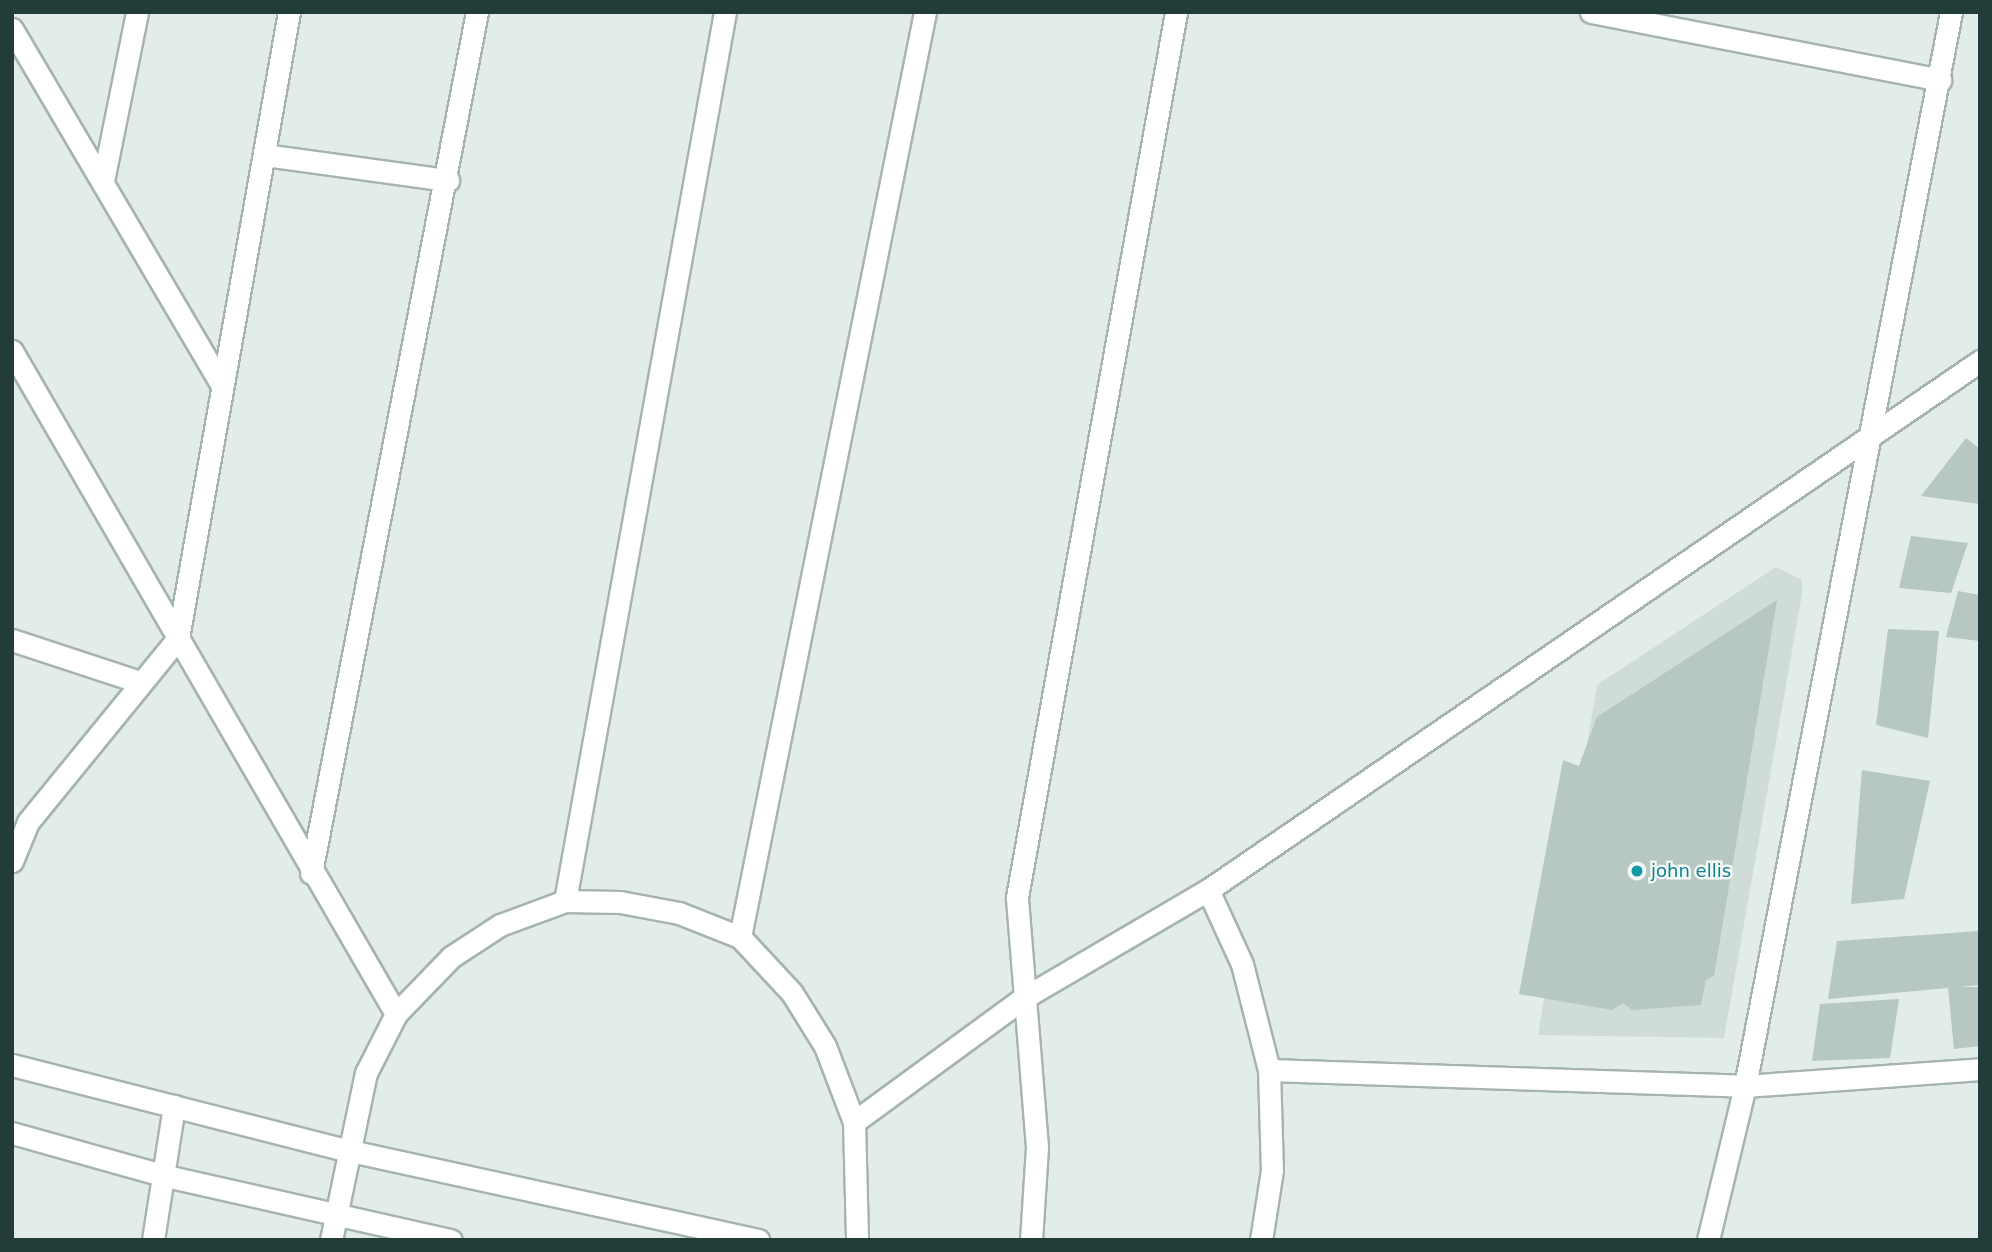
<!DOCTYPE html>
<style>
body{margin:0}
#map{position:relative;width:1992px;height:1252px;overflow:hidden;background:#e2ece9;font-family:"DejaVu Sans",sans-serif}
div>[style]{position:absolute}
[style*='--x']{left:calc(var(--x)*1px);top:calc(var(--y)*1px);width:calc(var(--w)*1px);rotate:calc(var(--a)*1deg)}
.built>*{inset:0;background:#d0dcd8}
.building>*{inset:0;background:#b7c7c2}
.roads{filter:drop-shadow(2px 0 #a5b4b1) drop-shadow(-2px 0 #a5b4b1) drop-shadow(0 2px #a5b4b1) drop-shadow(0 -2px #a5b4b1)}
.street>*{height:21px;margin:-10.5px;padding:0 10.5px;transform-origin:10.5px;border-radius:10.5px;background:#fff}
.secondary>*{height:21px;margin:-10.5px;padding:0 10.5px;transform-origin:10.5px;border-radius:10.5px;background:#fff}
.dots>*{width:19px;height:19px;translate:-50% -50%;box-sizing:border-box;border:4px solid #f2f8f6;border-radius:50%}
span{translate:-50% -50%;white-space:nowrap;text-align:center;line-height:1.15;-webkit-text-stroke:5px #f2f8f6;paint-order:stroke}
.culture-label{font-size:18px;color:#0d838f}
.left{translate:0 -50%;text-align:left}
.frame{position:absolute;inset:0;border:14px solid #223d39;pointer-events:none}
</style>
<div id="map">
<div class="built">
<i style="clip-path:polygon(1776px 567px,1802px 580px,1802px 594px,1724px 1038px,1538px 1035px,1597px 685px)"></i>
</div>
<div class="building">
<i style="clip-path:polygon(1966px 438px,1980px 449px,1980px 504px,1921px 496px)"></i>
<i style="clip-path:polygon(1911px 536px,1968px 543px,1951px 593px,1899px 588px)"></i>
<i style="clip-path:polygon(1958px 591px,1980px 595px,1980px 641px,1946px 637px)"></i>
<i style="clip-path:polygon(1777px 600px,1714px 976px,1706px 980px,1701px 1005px,1632px 1010px,1623px 1003px,1612px 1010px,1519px 994px,1563px 760px,1579px 766px,1597px 717px)"></i>
<i style="clip-path:polygon(1888px 629px,1939px 631px,1928px 738px,1876px 725px)"></i>
<i style="clip-path:polygon(1862px 770px,1930px 781px,1904px 899px,1851px 904px)"></i>
<i style="clip-path:polygon(1980px 931px,1980px 985px,1959px 987px,1980px 987px,1980px 1046px,1954px 1049px,1948px 988px,1828px 999px,1837px 941px)"></i>
<i style="clip-path:polygon(1899px 999px,1890px 1058px,1812px 1061px,1820px 1004px)"></i>
</div>
<div class="roads">
<div class="street">
<i style="--x:1591;--y:12;--w:356;--a:11"></i>
<i style="--x:12;--y:29;--w:413;--a:59.5"></i>
<i style="--x:265;--y:155;--w:185;--a:7.8"></i>
<i style="--x:103;--y:181;--w:172;--a:-78.6"></i>
<i style="--x:12;--y:351;--w:766;--a:59.92"></i>
<i style="--x:12;--y:640;--w:132;--a:18.2"></i>
<i style="--x:12;--y:861;--w:42;--a:-67.7"></i>
<i style="--x:28;--y:822;--w:237;--a:-50.8"></i>
<i style="--x:178;--y:638;--w:636;--a:-79.95"></i>
<i style="--x:311;--y:873;--w:877;--a:-79.09"></i>
<i style="--x:1208;--y:890;--w:81;--a:65.3"></i>
<i style="--x:1242;--y:964;--w:109;--a:75.7"></i>
<i style="--x:1269;--y:1070;--w:100;--a:88.3"></i>
<i style="--x:1272;--y:1170;--w:71;--a:98.9"></i>
<i style="--x:565;--y:901;--w:903;--a:-79.8"></i>
<i style="--x:740;--y:937;--w:943;--a:-78.69"></i>
<i style="--x:1269;--y:1070;--w:476;--a:1.9"></i>
<i style="--x:1745;--y:1086;--w:236;--a:-4.1"></i>
<i style="--x:854;--y:1122;--w:208;--a:-36.2"></i>
<i style="--x:1022;--y:999;--w:216;--a:-30.4"></i>
<i style="--x:1208;--y:890;--w:936;--a:-34.42"></i>
<i style="--x:153;--y:1240;--w:136;--a:-81.1"></i>
<i style="--x:331;--y:1240;--w:171;--a:-78.2"></i>
<i style="--x:366;--y:1073;--w:66;--a:-63"></i>
<i style="--x:396;--y:1014;--w:79;--a:-46"></i>
<i style="--x:451;--y:957;--w:59;--a:-33.1"></i>
<i style="--x:500;--y:925;--w:69;--a:-20.3"></i>
<i style="--x:565;--y:901;--w:55;--a:1"></i>
<i style="--x:620;--y:902;--w:60;--a:10.6"></i>
<i style="--x:679;--y:913;--w:66;--a:21.5"></i>
<i style="--x:740;--y:937;--w:76;--a:47.1"></i>
<i style="--x:792;--y:993;--w:62;--a:58.1"></i>
<i style="--x:825;--y:1046;--w:81;--a:69.1"></i>
<i style="--x:854;--y:1122;--w:118;--a:88.5"></i>
<i style="--x:1031;--y:1240;--w:93;--a:-86.3"></i>
<i style="--x:1037;--y:1147;--w:251;--a:-94.6"></i>
<i style="--x:1017;--y:897;--w:899;--a:-79.81"></i>
<i style="--x:1708;--y:1240;--w:158;--a:-76.5"></i>
<i style="--x:1745;--y:1086;--w:1094;--a:-79.14"></i>
</div>
<div class="secondary">
<i style="--x:12;--y:1065;--w:345;--a:14.3"></i>
<i style="--x:346;--y:1150;--w:422;--a:12.3"></i>
<i style="--x:12;--y:1133;--w:160;--a:15.6"></i>
<i style="--x:166;--y:1176;--w:292;--a:12.7"></i>
</div>
</div>
<div class="dots">
<i style="left:1637px;top:871px;background:#0f9aa8"></i>
</div>
<div class="culture-label">
<span class="left" style="left:1651px;top:871px">john ellis</span>
</div>
<div class="frame"></div>
</div>
